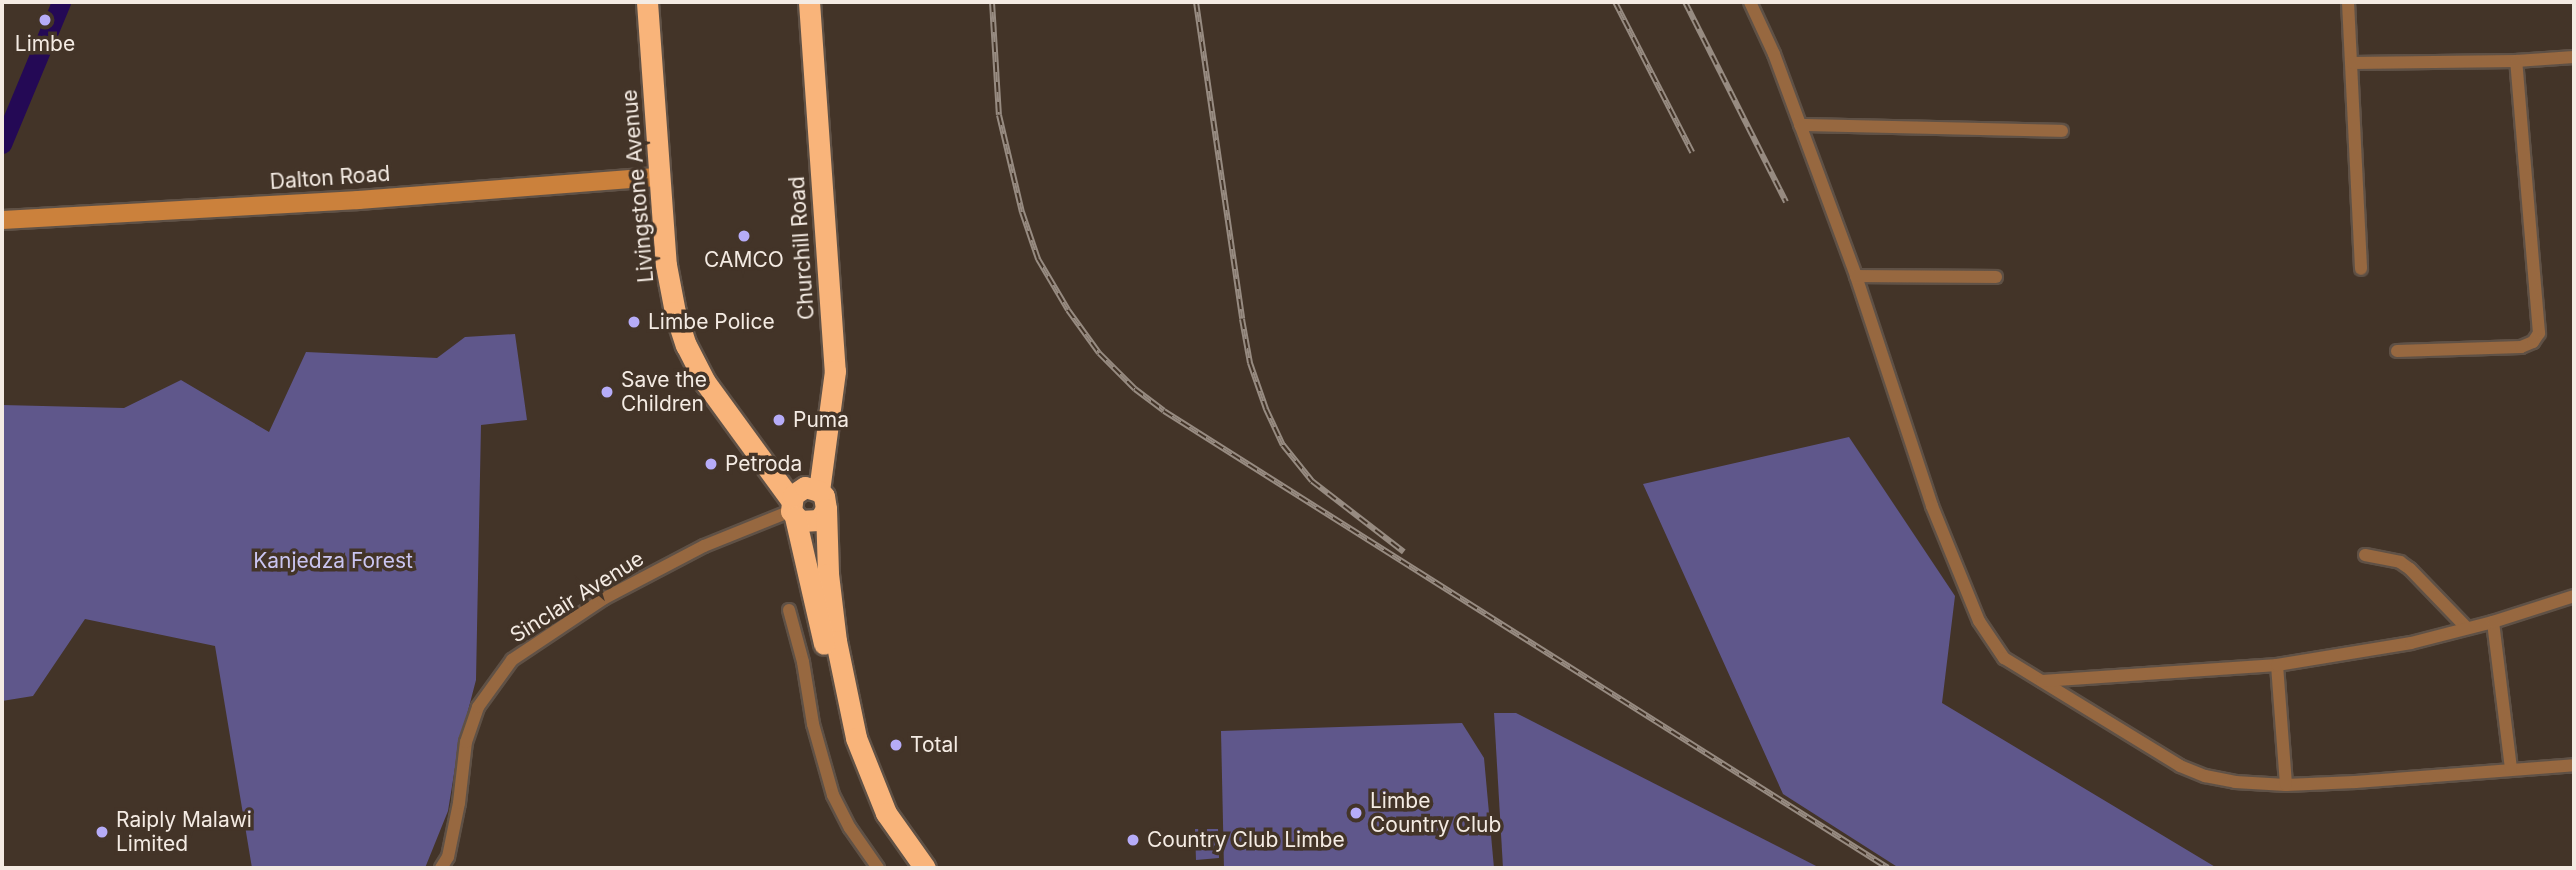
<!DOCTYPE html>
<style>
body{margin:0}
#map{position:relative;width:2576px;height:870px;overflow:hidden;background:#433428;font-family:Inter,sans-serif}
div>[style]{position:absolute}
[style*='--x']{left:calc(var(--x)*1px);top:calc(var(--y)*1px);width:calc(var(--w)*1px);rotate:calc(var(--a)*1deg)}
.green>*{inset:0;background:#5f578b}
.river>*{height:19px;margin:-9.5px;padding:0 9.5px;transform-origin:9.5px;border-radius:9.5px;background:#240955}
.roads{filter:drop-shadow(2px 0 #5f5146) drop-shadow(-2px 0 #5f5146) drop-shadow(0 2px #5f5146) drop-shadow(0 -2px #5f5146)}
.street>*{height:12px;margin:-6px;padding:0 6px;transform-origin:6px;border-radius:6px;background:#976840}
.secondary>*{height:18px;margin:-9px;padding:0 9px;transform-origin:9px;border-radius:9px;background:#cb813c}
.highway>*{height:21px;margin:-10.5px;padding:0 10.5px;transform-origin:10.5px;border-radius:10.5px;background:#f9b47a}
.rail>*{height:6px;margin-top:-3px;transform-origin:0;background:repeating-linear-gradient(90deg,#433428 0 10px,#978b81 0 20px);box-sizing:border-box;border-block:2px solid #978b81}
.dots>*{width:19px;height:19px;translate:-50% -50%;box-sizing:border-box;border:4px solid #433428;border-radius:50%}
span{translate:-50% -50%;white-space:nowrap;text-align:center;line-height:1.15;-webkit-text-stroke:7px #433428;paint-order:stroke}
.poi-label{font-size:21px;color:#f4ebe3}
.left{translate:0 -50%;text-align:left}
.street-label{font-size:21px;color:#f4ebe3}
.park-label{font-size:21px;color:#cac5f1}
.frame{position:absolute;inset:0;border:4px solid #f4ebe3;pointer-events:none}
</style>
<div id="map">
<div class="green">
<i style="clip-path:polygon(515px 334px,527px 420px,481px 425px,476px 680px,458px 749px,448px 811px,425px 868px,252px 868px,215px 646px,85px 619px,33px 696px,2px 701px,2px 405px,124px 408px,181px 380px,269px 432px,306px 352px,437px 358px,465px 337px)"></i>
<i style="clip-path:polygon(1849px 437px,1955px 596px,1942px 703px,2217px 868px,1899px 868px,1783px 794px,1643px 484px)"></i>
<i style="clip-path:polygon(1494px 713px,1516px 713px,1820px 868px,1503px 868px)"></i>
<i style="clip-path:polygon(1462px 723px,1484px 758px,1494px 868px,1224px 868px,1221px 731px)"></i>
<i style="clip-path:polygon(1195px 829px,1218px 829px,1219px 858px,1196px 860px)"></i>
</div>
<div class="river">
<i style="--x:2;--y:144;--w:154;--a:-67.4"></i>
</div>
<div class="roads">
<div class="street">
<i style="--x:1750;--y:2;--w:57;--a:65.2"></i>
<i style="--x:1774;--y:54;--w:237;--a:69.7"></i>
<i style="--x:1856;--y:276;--w:242;--a:71.7"></i>
<i style="--x:1932;--y:506;--w:124;--a:67.8"></i>
<i style="--x:1979;--y:621;--w:45;--a:56"></i>
<i style="--x:2004;--y:658;--w:206;--a:31.5"></i>
<i style="--x:2180;--y:766;--w:27;--a:22"></i>
<i style="--x:2205;--y:776;--w:31;--a:11"></i>
<i style="--x:2235;--y:782;--w:51;--a:3.4"></i>
<i style="--x:2286;--y:785;--w:69;--a:-2.5"></i>
<i style="--x:2355;--y:782;--w:220;--a:-4.4"></i>
<i style="--x:2348;--y:2;--w:267;--a:87.2"></i>
<i style="--x:2352;--y:63;--w:164;--a:-0.7"></i>
<i style="--x:2516;--y:61;--w:58;--a:-3.9"></i>
<i style="--x:1800;--y:125;--w:262;--a:1.3"></i>
<i style="--x:1856;--y:276;--w:140;--a:0.4"></i>
<i style="--x:2397;--y:351;--w:124;--a:-1.8"></i>
<i style="--x:2521;--y:347;--w:13;--a:-23"></i>
<i style="--x:2533;--y:342;--w:11;--a:-56"></i>
<i style="--x:2539;--y:333;--w:273;--a:-94.8"></i>
<i style="--x:2365;--y:555;--w:36;--a:11"></i>
<i style="--x:2400;--y:562;--w:12;--a:35"></i>
<i style="--x:2410;--y:569;--w:82;--a:46"></i>
<i style="--x:789;--y:610;--w:54;--a:74.9"></i>
<i style="--x:803;--y:662;--w:63;--a:80.8"></i>
<i style="--x:813;--y:724;--w:74;--a:74.3"></i>
<i style="--x:833;--y:795;--w:37;--a:63"></i>
<i style="--x:850;--y:828;--w:49;--a:55"></i>
<i style="--x:2493;--y:622;--w:148;--a:83"></i>
<i style="--x:2277;--y:665;--w:120;--a:85.7"></i>
<i style="--x:2042;--y:681;--w:236;--a:-3.9"></i>
<i style="--x:2277;--y:665;--w:136;--a:-9.3"></i>
<i style="--x:2411;--y:643;--w:85;--a:-14.4"></i>
<i style="--x:2493;--y:622;--w:85;--a:-17.8"></i>
<i style="--x:441;--y:868;--w:13;--a:-58"></i>
<i style="--x:448;--y:857;--w:55;--a:-78.5"></i>
<i style="--x:459;--y:803;--w:61;--a:-83.5"></i>
<i style="--x:466;--y:742;--w:37;--a:-71"></i>
<i style="--x:478;--y:707;--w:58;--a:-54.1"></i>
<i style="--x:512;--y:660;--w:110;--a:-33.8"></i>
<i style="--x:603;--y:599;--w:114;--a:-27.7"></i>
<i style="--x:704;--y:546;--w:94;--a:-21.9"></i>
</div>
<div class="secondary">
<i style="--x:2;--y:220;--w:357;--a:-3.2"></i>
<i style="--x:358;--y:200;--w:303;--a:-4.4"></i>
</div>
<div class="highway">
<i style="--x:647;--y:2;--w:264;--a:85.9"></i>
<i style="--x:666;--y:265;--w:48;--a:79.2"></i>
<i style="--x:675;--y:312;--w:35;--a:72"></i>
<i style="--x:686;--y:345;--w:42;--a:62.8"></i>
<i style="--x:705;--y:382;--w:146;--a:53.9"></i>
<i style="--x:809;--y:2;--w:370;--a:86"></i>
<i style="--x:835;--y:371;--w:121;--a:97.6"></i>
<i style="--x:819;--y:491;--w:7;--a:45"></i>
<i style="--x:824;--y:496;--w:13;--a:81"></i>
<i style="--x:826;--y:509;--w:13;--a:122"></i>
<i style="--x:819;--y:520;--w:19;--a:177"></i>
<i style="--x:800;--y:521;--w:13;--a:-132"></i>
<i style="--x:791;--y:511;--w:16;--a:-83"></i>
<i style="--x:793;--y:495;--w:14;--a:-34"></i>
<i style="--x:805;--y:487;--w:15;--a:16"></i>
<i style="--x:826;--y:509;--w:65;--a:88.2"></i>
<i style="--x:828;--y:574;--w:67;--a:83.2"></i>
<i style="--x:836;--y:641;--w:99;--a:78.3"></i>
<i style="--x:856;--y:738;--w:81;--a:68.2"></i>
<i style="--x:886;--y:813;--w:67;--a:54.7"></i>
<i style="--x:795;--y:517;--w:130;--a:77.1"></i>
</div>
</div>
<div class="rail">
<i style="--x:992;--y:2;--w:113;--a:86.5"></i>
<i style="--x:999;--y:115;--w:100;--a:76.7"></i>
<i style="--x:1022;--y:212;--w:50;--a:71.2"></i>
<i style="--x:1038;--y:259;--w:59;--a:59.5"></i>
<i style="--x:1068;--y:310;--w:53;--a:54.2"></i>
<i style="--x:1099;--y:353;--w:51;--a:45"></i>
<i style="--x:1135;--y:389;--w:36;--a:37"></i>
<i style="--x:1164;--y:411;--w:856;--a:32.26"></i>
<i style="--x:1196;--y:2;--w:320;--a:81.7"></i>
<i style="--x:1242;--y:319;--w:45;--a:79.7"></i>
<i style="--x:1250;--y:363;--w:49;--a:70.8"></i>
<i style="--x:1266;--y:409;--w:40;--a:65"></i>
<i style="--x:1283;--y:445;--w:46;--a:51.1"></i>
<i style="--x:1312;--y:481;--w:116;--a:37.7"></i>
<i style="--x:1615;--y:2;--w:169;--a:62.8"></i>
<i style="--x:1685;--y:2;--w:224;--a:63.2"></i>
</div>
<div class="dots">
<i style="left:45px;top:20px;background:#b6acf8"></i>
<i style="left:744px;top:236px;background:#b6acf8"></i>
<i style="left:634px;top:322px;background:#b6acf8"></i>
<i style="left:607px;top:392px;background:#b6acf8"></i>
<i style="left:779px;top:420px;background:#b6acf8"></i>
<i style="left:711px;top:464px;background:#b6acf8"></i>
<i style="left:896px;top:745px;background:#b6acf8"></i>
<i style="left:1356px;top:813px;background:#b6acf8"></i>
<i style="left:102px;top:832px;background:#b6acf8"></i>
<i style="left:1133px;top:840px;background:#b6acf8"></i>
</div>
<div class="poi-label">
<span style="left:45px;top:44px">Limbe</span>
<span style="left:744px;top:260px">CAMCO</span>
<span class="left" style="left:648px;top:322px">Limbe Police</span>
<span class="left" style="left:621px;top:392px">Save the<br>Children</span>
<span class="left" style="left:793px;top:420px">Puma</span>
<span class="left" style="left:725px;top:464px">Petroda</span>
<span class="left" style="left:910px;top:745px">Total</span>
<span class="left" style="left:1370px;top:813px">Limbe<br>Country Club</span>
<span class="left" style="left:116px;top:832px">Raiply Malawi<br>Limited</span>
<span class="left" style="left:1147px;top:840px">Country Club Limbe</span>
</div>
<div class="street-label">
<span style="left:330px;top:178px;rotate:-4deg">Dalton Road</span>
<span style="left:638px;top:186px;rotate:-95deg">Livingstone Avenue</span>
<span style="left:802px;top:248px;rotate:-94deg">Churchill Road</span>
<span style="left:577px;top:597px;rotate:-32deg">Sinclair Avenue</span>
</div>
<div class="park-label">
<span style="left:333px;top:561px">Kanjedza Forest</span>
</div>
<div class="frame"></div>
</div>
